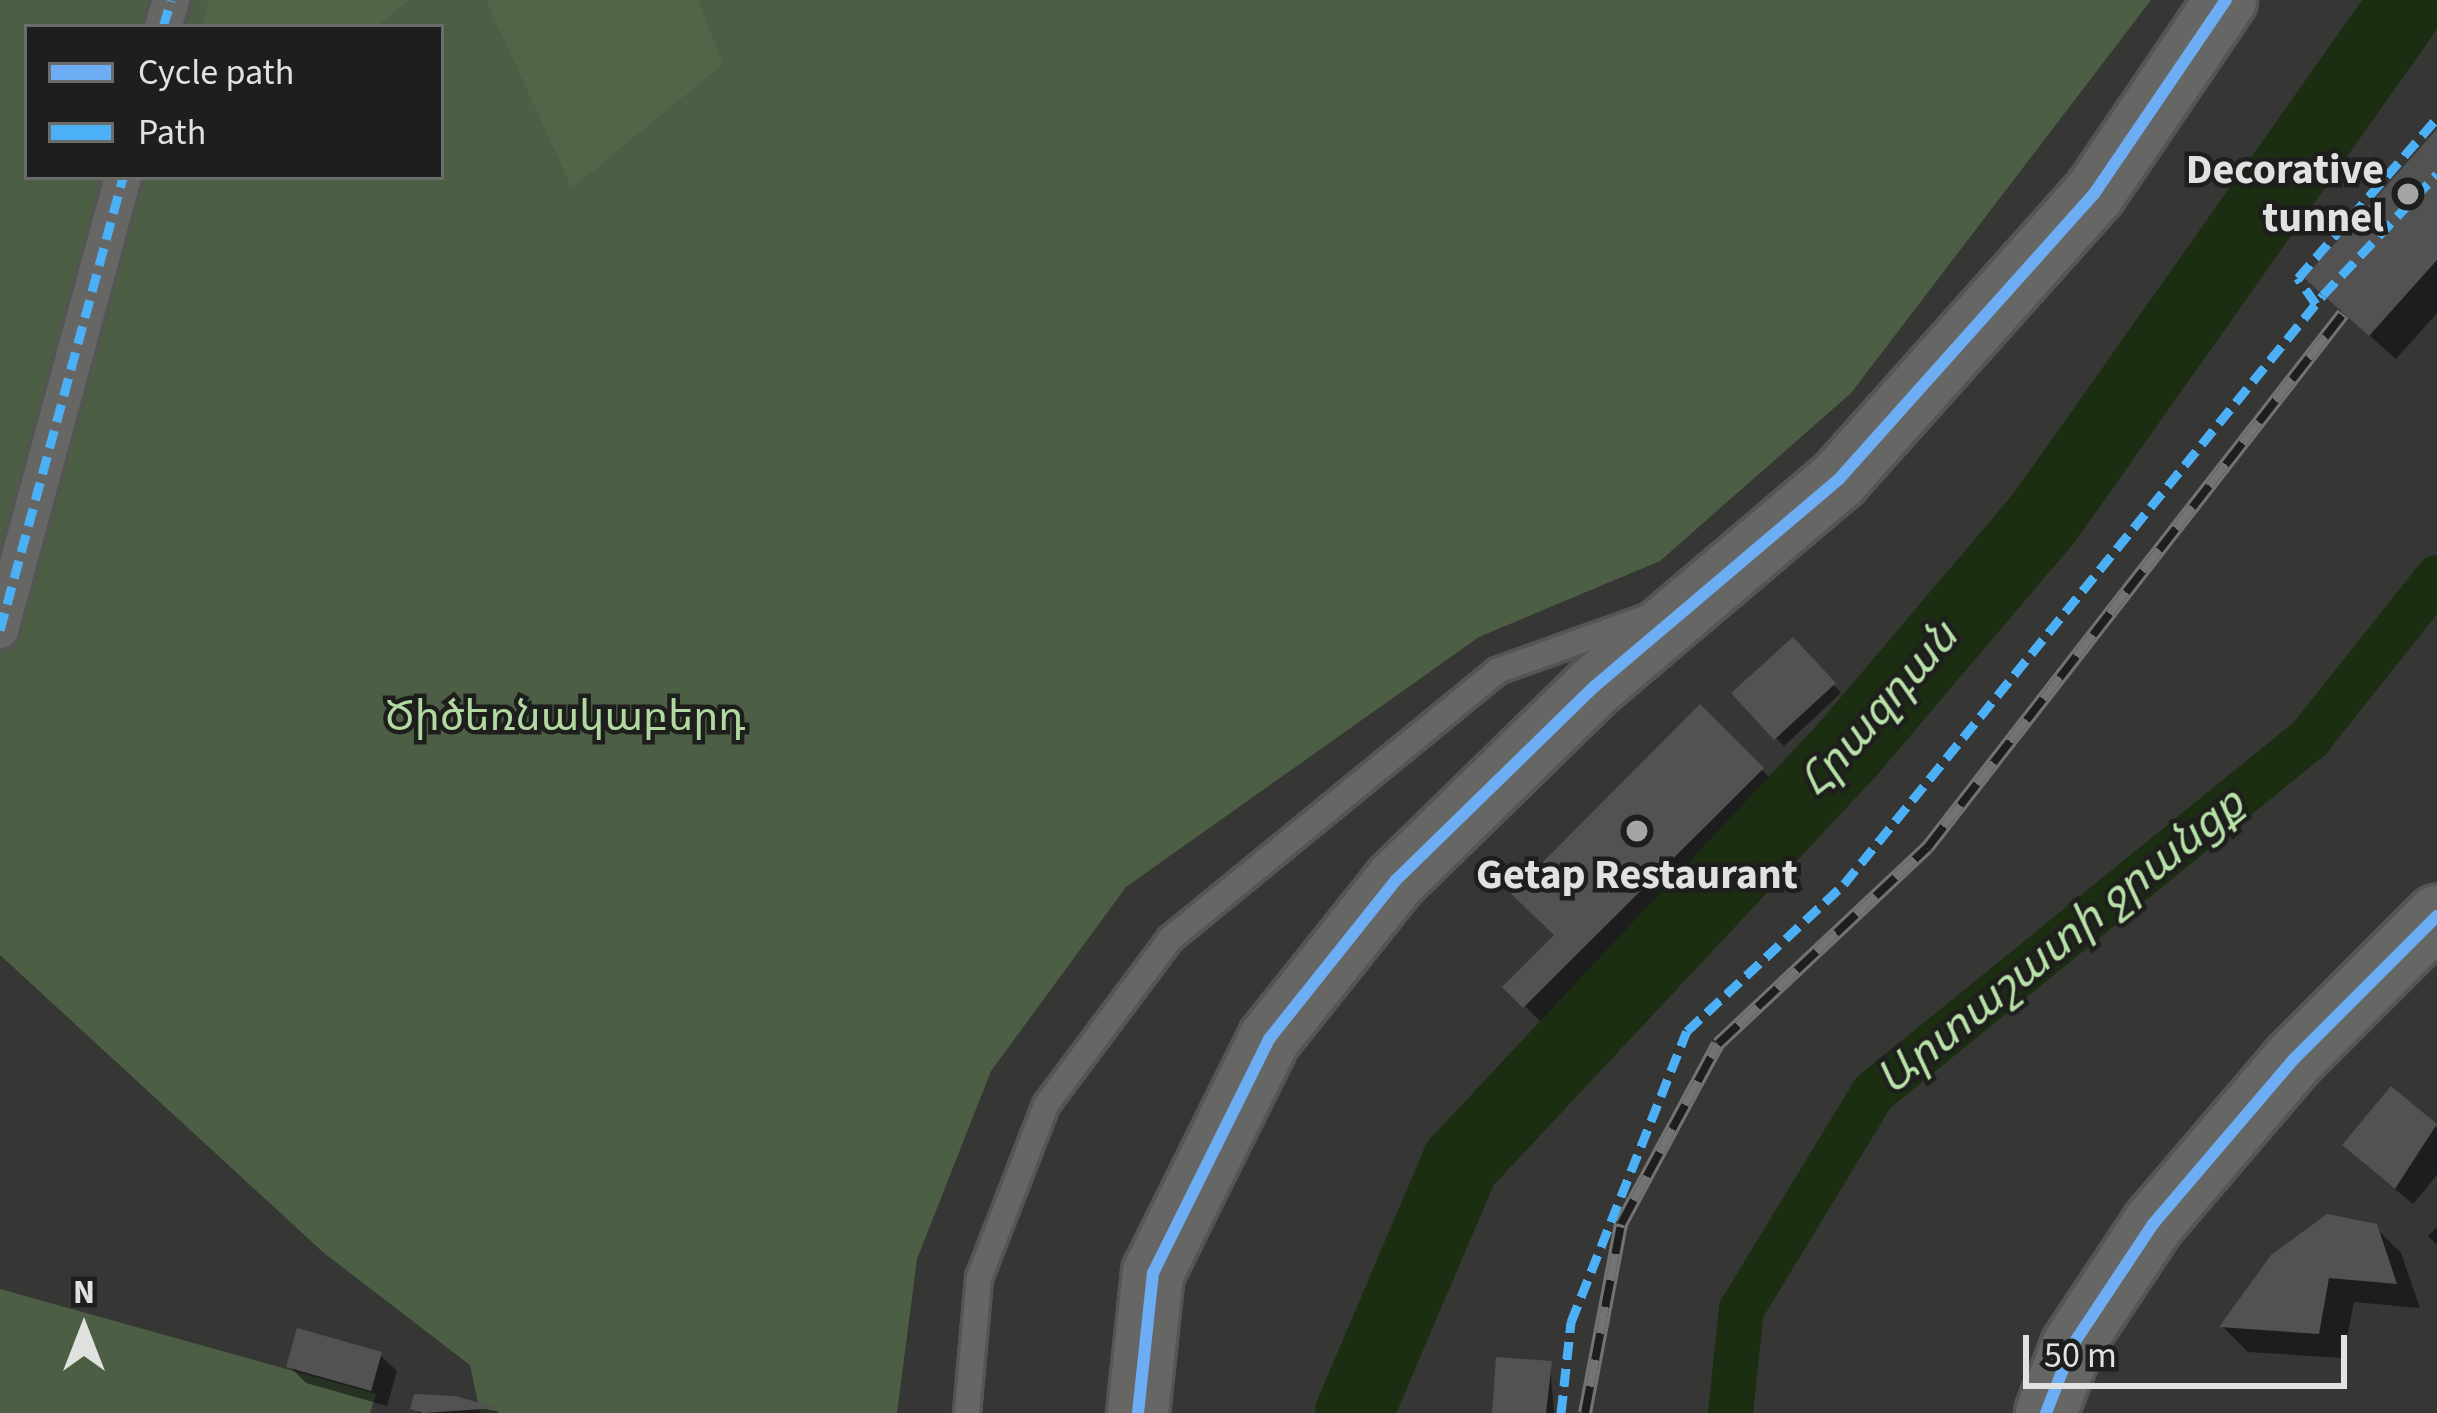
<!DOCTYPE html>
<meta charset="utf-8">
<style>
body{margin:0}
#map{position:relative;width:2437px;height:1413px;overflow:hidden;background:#363735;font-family:"Source Sans 3","Noto Sans Armenian",sans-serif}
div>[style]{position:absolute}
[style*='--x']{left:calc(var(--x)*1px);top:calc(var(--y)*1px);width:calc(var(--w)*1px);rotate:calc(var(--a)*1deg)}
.green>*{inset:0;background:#4c5f45}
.forest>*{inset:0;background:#516649}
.shadow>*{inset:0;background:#0007}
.canal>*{height:45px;margin:-22.5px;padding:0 22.5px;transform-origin:22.5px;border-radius:22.5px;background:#1b2e12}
.river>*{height:78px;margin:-39px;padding:0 39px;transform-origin:39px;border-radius:39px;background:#1b2e12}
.building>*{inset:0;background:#515251}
.roads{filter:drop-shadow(3px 0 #545654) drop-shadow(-3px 0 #545654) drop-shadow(0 3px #545654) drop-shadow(0 -3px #545654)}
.service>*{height:24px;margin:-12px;padding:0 12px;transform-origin:12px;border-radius:12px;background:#666765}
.pedestrian>*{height:36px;margin:-18px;padding:0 18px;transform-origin:18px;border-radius:18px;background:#666765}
.tertiary>*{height:60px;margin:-30px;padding:0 30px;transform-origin:30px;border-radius:30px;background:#666765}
.rail>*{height:14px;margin-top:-7px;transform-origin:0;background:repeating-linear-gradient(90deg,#1e1f1d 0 27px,#727372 0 54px);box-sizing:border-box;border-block:3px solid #727372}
.quiet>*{height:9px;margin-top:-4.5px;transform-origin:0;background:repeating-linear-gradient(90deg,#4cb0f7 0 18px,transparent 0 27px)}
.cycleway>*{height:12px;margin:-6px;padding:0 6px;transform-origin:6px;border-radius:6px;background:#6dadf4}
.dots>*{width:33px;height:33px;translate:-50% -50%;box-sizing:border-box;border:6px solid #1e1f1d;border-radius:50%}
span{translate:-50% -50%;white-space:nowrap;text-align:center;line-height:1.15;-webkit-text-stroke:9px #1e1f1d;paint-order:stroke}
.poi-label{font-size:42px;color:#dfe2df;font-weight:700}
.right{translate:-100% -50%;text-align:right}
.park-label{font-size:42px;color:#b1d9a1}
.water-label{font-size:45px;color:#b8e1a8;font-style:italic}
.legend{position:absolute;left:24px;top:24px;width:420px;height:156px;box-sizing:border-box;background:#1e1f1d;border:3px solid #6b6d6b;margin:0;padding:15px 21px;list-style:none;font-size:36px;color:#dfe2df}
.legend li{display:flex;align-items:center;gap:24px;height:60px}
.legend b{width:60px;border:3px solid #6b6d6b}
.north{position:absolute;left:24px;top:1269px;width:120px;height:120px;-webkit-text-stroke:9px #1e1f1d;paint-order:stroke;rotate:0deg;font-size:33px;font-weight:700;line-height:48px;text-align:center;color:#dfe2df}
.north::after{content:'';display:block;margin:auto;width:42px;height:54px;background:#dfe2df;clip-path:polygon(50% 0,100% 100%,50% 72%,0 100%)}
.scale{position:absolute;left:2023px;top:1335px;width:324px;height:54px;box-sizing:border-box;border:6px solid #dfe2df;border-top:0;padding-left:15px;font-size:36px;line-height:42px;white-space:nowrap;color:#dfe2df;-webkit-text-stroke:9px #1e1f1d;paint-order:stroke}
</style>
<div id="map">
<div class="green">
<i style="clip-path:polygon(evenodd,0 0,2151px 0,1851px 393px,1660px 561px,1479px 637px,1126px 887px,991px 1071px,917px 1259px,897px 1413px,480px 1413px,470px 1365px,324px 1253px,0 955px,0 0,27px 27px,441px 27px,441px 177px,27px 177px,27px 27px)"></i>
<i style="clip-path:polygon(0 1289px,376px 1394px,370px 1413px,0 1413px)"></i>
</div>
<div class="forest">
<i style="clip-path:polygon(208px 0,409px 0,376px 27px,203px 27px)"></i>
<i style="clip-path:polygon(486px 0,698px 0,723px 64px,572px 188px)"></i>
</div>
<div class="shadow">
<i style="clip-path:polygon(2437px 133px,2437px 313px,2396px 359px,2333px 303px)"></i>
<i style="clip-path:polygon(1792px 641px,1841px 693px,1784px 746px,1735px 694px)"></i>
<i style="clip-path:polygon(1700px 708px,1794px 802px,1558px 1039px,1506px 987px,1558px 936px)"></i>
<i style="clip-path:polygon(2391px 1090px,2437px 1128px,2437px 1175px,2413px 1204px,2362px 1162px)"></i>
<i style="clip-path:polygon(2375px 1227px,2401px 1253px,2420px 1308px,2354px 1302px,2343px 1358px,2248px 1352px,2223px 1327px)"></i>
<i style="clip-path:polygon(2437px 1227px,2437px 1245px,2428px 1236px)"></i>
<i style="clip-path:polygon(380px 1355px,397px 1371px,387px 1406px,306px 1383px,289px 1366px)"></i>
<i style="clip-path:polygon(1550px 1364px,1554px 1413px,1495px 1413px)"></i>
<i style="clip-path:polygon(417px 1397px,497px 1411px,499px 1413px,418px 1413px)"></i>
</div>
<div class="canal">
<i style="--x:1730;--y:1413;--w:105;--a:-84"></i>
<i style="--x:1741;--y:1309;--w:254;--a:-58.7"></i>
<i style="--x:1873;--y:1092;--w:562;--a:-39.07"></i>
<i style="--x:2309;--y:738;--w:206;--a:-51.5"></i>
</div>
<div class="river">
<i style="--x:1354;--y:1413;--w:271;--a:-66.9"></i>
<i style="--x:1460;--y:1164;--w:568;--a:-46.93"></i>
<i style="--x:1848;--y:749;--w:303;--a:-49.7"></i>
<i style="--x:2044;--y:518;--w:634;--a:-54.76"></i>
</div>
<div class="building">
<i style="clip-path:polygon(2437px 129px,2437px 260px,2369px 336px,2304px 278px)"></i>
<i style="clip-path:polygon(1793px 637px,1836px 683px,1774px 740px,1731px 693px)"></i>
<i style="clip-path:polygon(1700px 704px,1764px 768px,1523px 1008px,1502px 987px,1554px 935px,1511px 894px)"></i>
<i style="clip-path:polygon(2391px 1086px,2437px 1124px,2395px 1189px,2342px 1145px)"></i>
<i style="clip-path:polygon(2327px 1214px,2377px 1224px,2397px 1284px,2329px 1278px,2319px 1334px,2219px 1327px,2271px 1255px)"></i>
<i style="clip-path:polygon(297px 1328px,382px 1352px,371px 1391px,286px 1367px)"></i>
<i style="clip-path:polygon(1496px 1357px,1552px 1361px,1546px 1413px,1492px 1413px)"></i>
<i style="clip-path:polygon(414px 1394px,455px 1396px,498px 1408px,423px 1413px,410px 1409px)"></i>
</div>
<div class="roads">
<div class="service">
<i style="--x:967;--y:1413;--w:136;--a:-84.9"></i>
<i style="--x:979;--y:1278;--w:186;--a:-68.8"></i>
<i style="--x:1046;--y:1105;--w:207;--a:-53.2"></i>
<i style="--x:1170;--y:939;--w:423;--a:-39.3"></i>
<i style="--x:1497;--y:671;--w:157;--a:-19.7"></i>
</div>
<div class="pedestrian">
<i style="--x:163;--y:27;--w:28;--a:-73"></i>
<i style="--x:0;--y:630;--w:469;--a:-74.8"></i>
</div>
<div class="tertiary">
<i style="--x:1138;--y:1413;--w:141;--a:-83.9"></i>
<i style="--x:1153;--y:1273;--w:261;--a:-63.6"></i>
<i style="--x:1269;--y:1039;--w:202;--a:-51.4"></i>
<i style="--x:1395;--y:881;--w:279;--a:-44.3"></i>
<i style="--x:1595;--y:686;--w:320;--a:-40.3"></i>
<i style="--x:1839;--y:479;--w:382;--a:-48.2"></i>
<i style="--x:2094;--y:194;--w:235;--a:-55.8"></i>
<i style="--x:2046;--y:1413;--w:72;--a:-68.8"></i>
<i style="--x:2072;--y:1346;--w:146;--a:-56.4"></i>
<i style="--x:2153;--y:1224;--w:216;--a:-49.5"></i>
<i style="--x:2293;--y:1060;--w:204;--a:-45"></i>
</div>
</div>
<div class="rail">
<i style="--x:1585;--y:1413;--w:192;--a:-79.2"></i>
<i style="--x:1621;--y:1224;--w:204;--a:-61.7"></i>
<i style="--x:1718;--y:1044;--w:287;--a:-43.2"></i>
<i style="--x:1927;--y:848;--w:677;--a:-52.08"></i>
</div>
<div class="quiet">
<i style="--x:163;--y:27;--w:28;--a:-73"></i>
<i style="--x:2316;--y:304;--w:32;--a:-125"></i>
<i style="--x:2298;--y:278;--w:212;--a:-49"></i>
<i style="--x:0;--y:630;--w:469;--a:-74.8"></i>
<i style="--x:1561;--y:1413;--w:92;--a:-83.7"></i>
<i style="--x:1571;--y:1322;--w:313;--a:-68.3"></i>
<i style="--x:1687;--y:1031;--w:215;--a:-43.1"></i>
<i style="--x:1844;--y:884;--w:759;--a:-50.88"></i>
<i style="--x:2323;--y:295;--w:166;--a:-46.7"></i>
</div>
<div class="cycleway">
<i style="--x:1138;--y:1413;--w:141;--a:-83.9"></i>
<i style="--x:1153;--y:1273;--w:261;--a:-63.6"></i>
<i style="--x:1269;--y:1039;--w:202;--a:-51.4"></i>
<i style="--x:1395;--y:881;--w:279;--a:-44.3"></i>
<i style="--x:1595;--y:686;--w:320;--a:-40.3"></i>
<i style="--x:1839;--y:479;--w:382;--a:-48.2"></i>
<i style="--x:2094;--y:194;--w:235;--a:-55.8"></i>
<i style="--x:2046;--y:1413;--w:72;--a:-68.8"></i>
<i style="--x:2072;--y:1346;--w:146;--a:-56.4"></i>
<i style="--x:2153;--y:1224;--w:216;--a:-49.5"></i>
<i style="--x:2293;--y:1060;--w:204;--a:-45"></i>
</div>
<div class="dots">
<i style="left:2408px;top:194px;background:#a4a6a4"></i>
<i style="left:1637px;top:831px;background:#a4a6a4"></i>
</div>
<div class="poi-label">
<span class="right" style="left:2384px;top:194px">Decorative<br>tunnel</span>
<span style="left:1637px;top:875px">Getap Restaurant</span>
</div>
<div class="park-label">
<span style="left:565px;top:717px">Ծիծեռնակաբերդ</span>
</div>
<div class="water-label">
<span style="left:1879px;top:710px;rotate:-49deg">Հրազդան</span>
<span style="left:2061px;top:942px;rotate:-39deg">Արտաշատի ջրանցք</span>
</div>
<ul class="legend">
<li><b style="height:15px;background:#6dadf4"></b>Cycle path</li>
<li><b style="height:15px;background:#4cb0f7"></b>Path</li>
</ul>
<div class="north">N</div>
<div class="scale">50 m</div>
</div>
